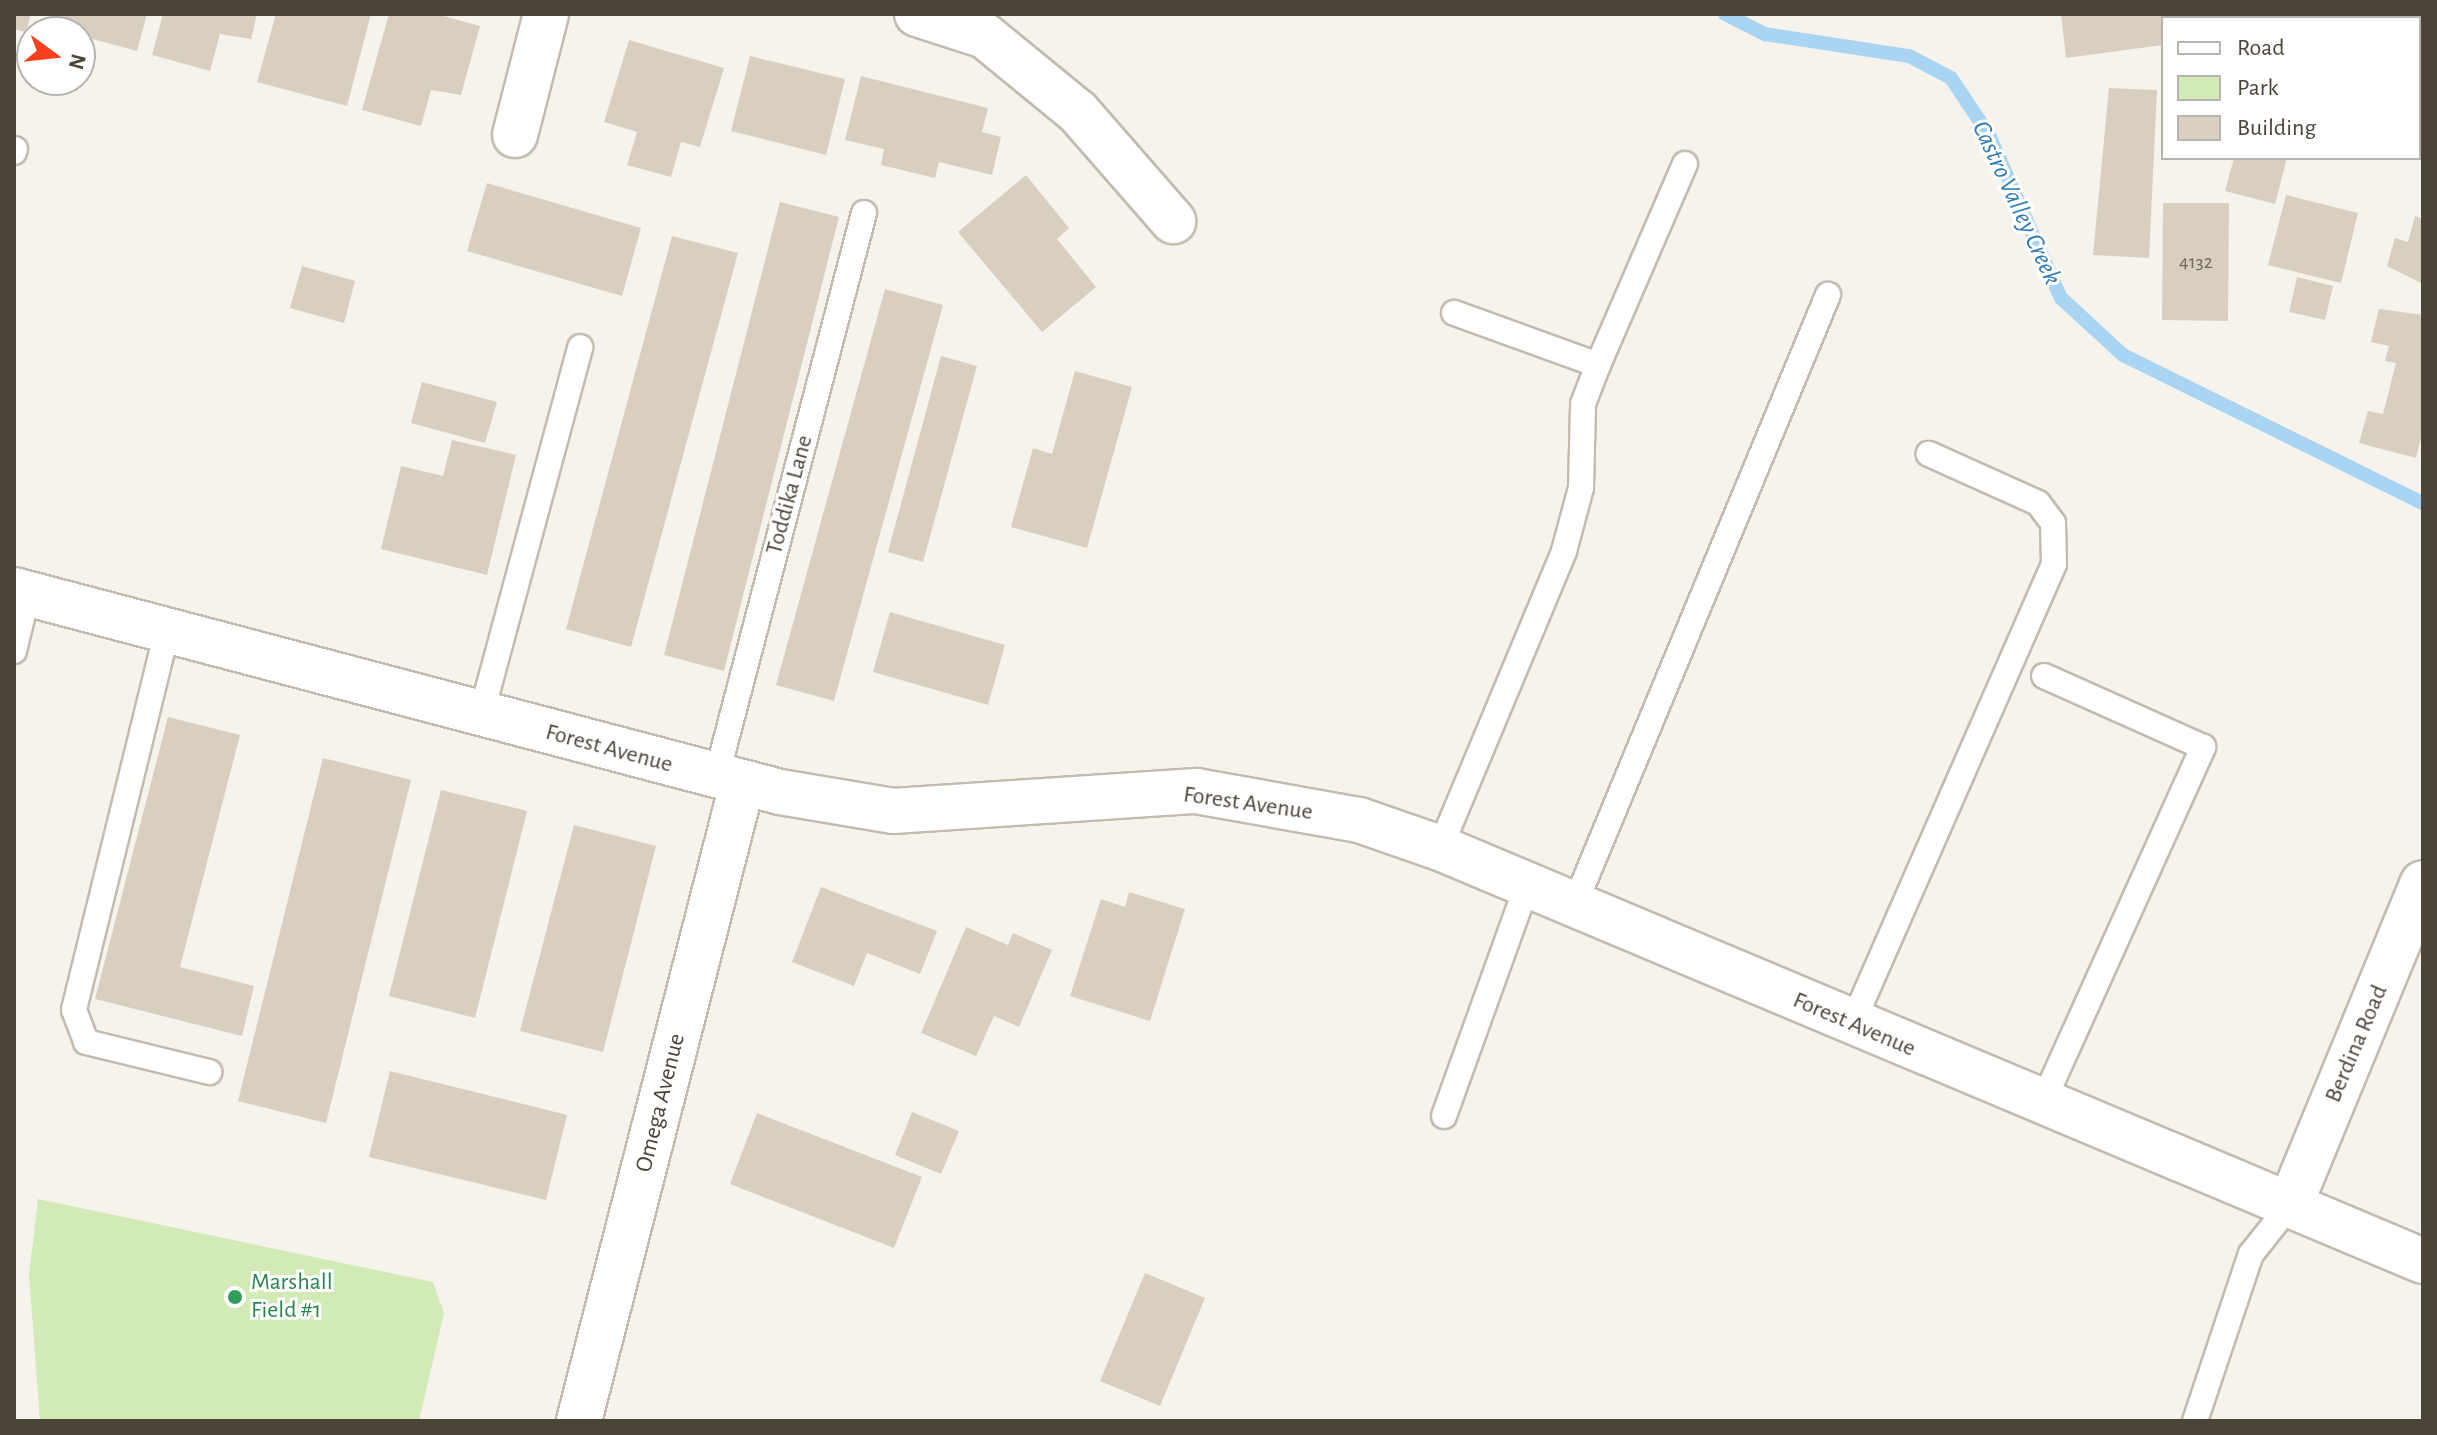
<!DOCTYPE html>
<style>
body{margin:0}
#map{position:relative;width:2437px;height:1435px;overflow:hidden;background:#f6f3ec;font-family:"Alegreya Sans",sans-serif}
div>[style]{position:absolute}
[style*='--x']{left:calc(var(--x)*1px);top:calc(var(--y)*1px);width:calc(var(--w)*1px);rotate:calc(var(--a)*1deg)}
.green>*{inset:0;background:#d2eab5}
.stream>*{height:14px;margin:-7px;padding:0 7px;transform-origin:7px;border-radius:7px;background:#a9d4f2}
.building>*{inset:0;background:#d8cfc1}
.roads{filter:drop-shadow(2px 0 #c2bbae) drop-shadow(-2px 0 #c2bbae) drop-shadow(0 2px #c2bbae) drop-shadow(0 -2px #c2bbae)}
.lane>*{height:24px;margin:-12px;padding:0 12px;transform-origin:12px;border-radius:12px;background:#fff}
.street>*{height:44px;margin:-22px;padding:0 22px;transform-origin:22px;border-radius:22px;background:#fff}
.dots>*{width:22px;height:22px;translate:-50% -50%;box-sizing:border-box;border:4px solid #fff;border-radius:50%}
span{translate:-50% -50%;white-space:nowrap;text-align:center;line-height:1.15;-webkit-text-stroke:6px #fff;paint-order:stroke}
.number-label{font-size:20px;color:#6e675b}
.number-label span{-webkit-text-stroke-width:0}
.street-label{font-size:24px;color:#4b4439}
.leisure-label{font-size:24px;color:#27864d}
.left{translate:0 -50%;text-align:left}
.water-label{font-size:26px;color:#2e7ab2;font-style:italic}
.frame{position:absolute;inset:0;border:16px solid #4b4439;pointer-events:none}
.legend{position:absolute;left:2161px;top:16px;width:260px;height:144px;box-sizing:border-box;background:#fff;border:2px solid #b7b4b0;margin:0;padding:10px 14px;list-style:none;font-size:24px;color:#4b4439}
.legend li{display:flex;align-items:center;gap:16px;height:40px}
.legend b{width:40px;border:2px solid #b7b4b0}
.north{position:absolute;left:16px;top:16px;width:80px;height:80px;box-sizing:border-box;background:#fff;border:2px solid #b7b4b0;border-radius:50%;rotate:105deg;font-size:22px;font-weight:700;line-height:32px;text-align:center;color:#4b4439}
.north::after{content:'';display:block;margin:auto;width:28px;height:36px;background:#fc3f1d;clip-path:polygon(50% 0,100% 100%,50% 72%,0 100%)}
</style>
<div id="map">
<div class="green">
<i style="clip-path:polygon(38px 1199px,433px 1282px,444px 1313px,419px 1421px,40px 1421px,29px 1274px)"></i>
</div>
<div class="stream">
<i style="--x:1725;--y:14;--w:45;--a:26.6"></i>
<i style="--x:1765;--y:34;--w:146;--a:8.7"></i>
<i style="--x:1909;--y:56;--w:47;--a:27.6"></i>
<i style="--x:1951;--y:78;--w:69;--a:56.3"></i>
<i style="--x:1989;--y:135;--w:178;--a:66.2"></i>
<i style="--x:2061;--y:298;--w:84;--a:42.6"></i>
<i style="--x:2123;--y:355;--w:335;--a:26.3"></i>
</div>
<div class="building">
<i style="clip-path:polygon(14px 14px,31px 14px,26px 32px,14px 29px)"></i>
<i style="clip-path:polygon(52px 14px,147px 14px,137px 51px,48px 27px)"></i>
<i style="clip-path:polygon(163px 14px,257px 14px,251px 39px,220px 34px,210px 71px,152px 55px)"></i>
<i style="clip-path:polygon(276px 14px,371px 14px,347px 106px,257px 82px)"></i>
<i style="clip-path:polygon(389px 14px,436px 14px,480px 26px,461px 95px,431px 90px,421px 126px,362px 110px)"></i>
<i style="clip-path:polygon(2061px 14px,2175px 14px,2176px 18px,2163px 18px,2163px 45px,2066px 58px)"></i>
<i style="clip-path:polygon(2354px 14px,2423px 14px,2423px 41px,2419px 18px,2353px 18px)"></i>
<i style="clip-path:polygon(629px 40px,724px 68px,700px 147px,681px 142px,671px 177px,627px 165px,637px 132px,604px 122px)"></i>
<i style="clip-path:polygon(750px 56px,845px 79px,826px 155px,731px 131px)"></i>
<i style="clip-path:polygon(861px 76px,988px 108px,982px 132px,1001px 137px,992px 175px,939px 162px,935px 178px,881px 165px,884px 149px,845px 140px)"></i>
<i style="clip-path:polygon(2109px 88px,2157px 90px,2149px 258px,2093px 255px)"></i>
<i style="clip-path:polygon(2234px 158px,2287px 158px,2275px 204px,2225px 191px)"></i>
<i style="clip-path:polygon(1026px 175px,1069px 228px,1057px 239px,1096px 287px,1042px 332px,958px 232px)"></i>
<i style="clip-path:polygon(487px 183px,641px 228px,622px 296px,467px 251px)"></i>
<i style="clip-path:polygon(2286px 195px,2358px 213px,2341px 283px,2268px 265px)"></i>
<i style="clip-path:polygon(780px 202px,839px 217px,724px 671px,664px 655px)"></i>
<i style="clip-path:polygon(2163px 203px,2229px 203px,2228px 321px,2162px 320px)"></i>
<i style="clip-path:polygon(2415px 216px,2423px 219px,2423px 284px,2387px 266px,2395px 238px,2408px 242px)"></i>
<i style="clip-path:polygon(672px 236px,738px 253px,631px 647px,566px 629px)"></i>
<i style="clip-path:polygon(302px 266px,355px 281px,344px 323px,290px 308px)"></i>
<i style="clip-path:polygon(2297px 277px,2333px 286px,2325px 320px,2289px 312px)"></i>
<i style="clip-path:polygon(885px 289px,943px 305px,834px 701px,776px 685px)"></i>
<i style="clip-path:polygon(2379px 309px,2423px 315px,2423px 430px,2416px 458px,2359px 443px,2368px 411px,2383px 414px,2396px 363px,2385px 361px,2389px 346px,2371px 342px)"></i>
<i style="clip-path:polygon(941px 356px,977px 366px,923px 562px,888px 552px)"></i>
<i style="clip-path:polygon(1075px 371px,1132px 387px,1087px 548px,1011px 527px,1033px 448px,1052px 454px)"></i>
<i style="clip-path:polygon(422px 382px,497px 402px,485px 443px,411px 423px)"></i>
<i style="clip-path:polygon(452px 440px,516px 455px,487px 575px,381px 549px,401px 466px,443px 476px)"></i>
<i style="clip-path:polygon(890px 612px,1005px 645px,988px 705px,873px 672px)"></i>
<i style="clip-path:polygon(168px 717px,240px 735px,180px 967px,254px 986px,242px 1036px,95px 999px)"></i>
<i style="clip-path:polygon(323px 758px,411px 780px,326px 1123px,238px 1101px)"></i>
<i style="clip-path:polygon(441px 790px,527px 811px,475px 1018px,389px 996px)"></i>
<i style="clip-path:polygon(574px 825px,656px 846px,603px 1052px,520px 1031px)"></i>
<i style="clip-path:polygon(821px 887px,937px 931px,920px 974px,867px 953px,854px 986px,792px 962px)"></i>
<i style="clip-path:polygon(1129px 892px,1185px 909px,1150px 1021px,1070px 996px,1101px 899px,1125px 907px)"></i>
<i style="clip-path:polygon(966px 927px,1008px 945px,1013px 933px,1052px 950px,1019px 1027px,994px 1016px,976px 1056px,921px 1033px)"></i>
<i style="clip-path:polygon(390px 1071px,567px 1115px,546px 1200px,369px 1157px)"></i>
<i style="clip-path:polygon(912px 1112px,959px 1131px,941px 1174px,895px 1155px)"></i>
<i style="clip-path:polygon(757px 1113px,922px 1177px,894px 1248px,730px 1184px)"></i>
<i style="clip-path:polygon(1145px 1273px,1205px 1298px,1160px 1406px,1100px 1381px)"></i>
</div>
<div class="roads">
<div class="lane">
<i style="--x:14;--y:152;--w:3;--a:-72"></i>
<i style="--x:1598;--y:365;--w:219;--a:-66.6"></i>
<i style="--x:167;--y:631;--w:390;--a:103.8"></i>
<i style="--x:74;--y:1010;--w:34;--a:69"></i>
<i style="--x:86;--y:1042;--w:127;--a:13.7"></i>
<i style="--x:14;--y:651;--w:60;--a:-76.4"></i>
<i style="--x:481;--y:715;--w:381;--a:-74.9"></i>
<i style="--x:716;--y:778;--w:584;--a:-75.32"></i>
<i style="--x:1440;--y:848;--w:322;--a:-67.3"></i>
<i style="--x:1564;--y:551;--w:65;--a:-74.9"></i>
<i style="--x:1581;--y:488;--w:84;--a:-88.6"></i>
<i style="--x:1583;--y:404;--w:42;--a:-69"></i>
<i style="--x:1598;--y:365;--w:153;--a:-160.1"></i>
<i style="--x:1574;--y:906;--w:662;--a:-67.43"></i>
<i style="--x:1852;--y:1024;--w:502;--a:-66.29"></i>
<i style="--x:2054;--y:564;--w:41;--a:-91.4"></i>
<i style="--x:2053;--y:523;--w:25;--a:-127"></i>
<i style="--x:2038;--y:503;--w:120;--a:-155.8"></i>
<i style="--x:2042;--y:1104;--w:392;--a:-65.7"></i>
<i style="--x:2203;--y:747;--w:174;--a:-155.9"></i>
<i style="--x:1444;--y:1116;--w:245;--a:-70.2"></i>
<i style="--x:2195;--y:1421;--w:176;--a:-71.5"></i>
<i style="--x:2251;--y:1254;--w:63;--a:-51.5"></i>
</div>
<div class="street">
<i style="--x:917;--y:14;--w:71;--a:17.9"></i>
<i style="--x:985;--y:36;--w:120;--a:39.3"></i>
<i style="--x:1078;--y:112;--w:145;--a:48.9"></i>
<i style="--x:515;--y:135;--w:125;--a:-75.6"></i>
<i style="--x:14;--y:590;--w:792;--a:14.77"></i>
<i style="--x:780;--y:792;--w:115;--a:9.5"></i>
<i style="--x:893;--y:811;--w:304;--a:-3.8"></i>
<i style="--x:1196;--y:791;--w:166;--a:10.1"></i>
<i style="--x:1359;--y:820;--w:86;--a:19.1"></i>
<i style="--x:1440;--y:848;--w:1066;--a:22.79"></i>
<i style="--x:2290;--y:1205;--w:348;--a:-67.6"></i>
<i style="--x:579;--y:1421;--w:657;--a:-75.63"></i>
</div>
</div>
<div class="dots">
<i style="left:235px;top:1297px;background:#2e9e5b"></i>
</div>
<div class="number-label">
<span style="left:2196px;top:262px">4132</span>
</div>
<div class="street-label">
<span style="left:790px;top:495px;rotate:-75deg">Toddika Lane</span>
<span style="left:609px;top:749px;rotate:15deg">Forest Avenue</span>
<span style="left:1248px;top:804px;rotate:8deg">Forest Avenue</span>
<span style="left:1854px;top:1025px;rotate:23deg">Forest Avenue</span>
<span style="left:2357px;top:1044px;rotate:-67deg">Berdina Road</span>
<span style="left:661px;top:1103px;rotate:-76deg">Omega Avenue</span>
</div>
<div class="leisure-label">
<span class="left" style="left:251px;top:1297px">Marshall<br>Field #1</span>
</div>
<div class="water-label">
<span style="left:2016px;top:203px;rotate:65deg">Castro Valley Creek</span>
</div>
<div class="frame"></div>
<ul class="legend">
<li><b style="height:10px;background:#fff"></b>Road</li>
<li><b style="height:22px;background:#d2eab5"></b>Park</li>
<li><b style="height:22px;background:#d8cfc1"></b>Building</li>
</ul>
<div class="north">N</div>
</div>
